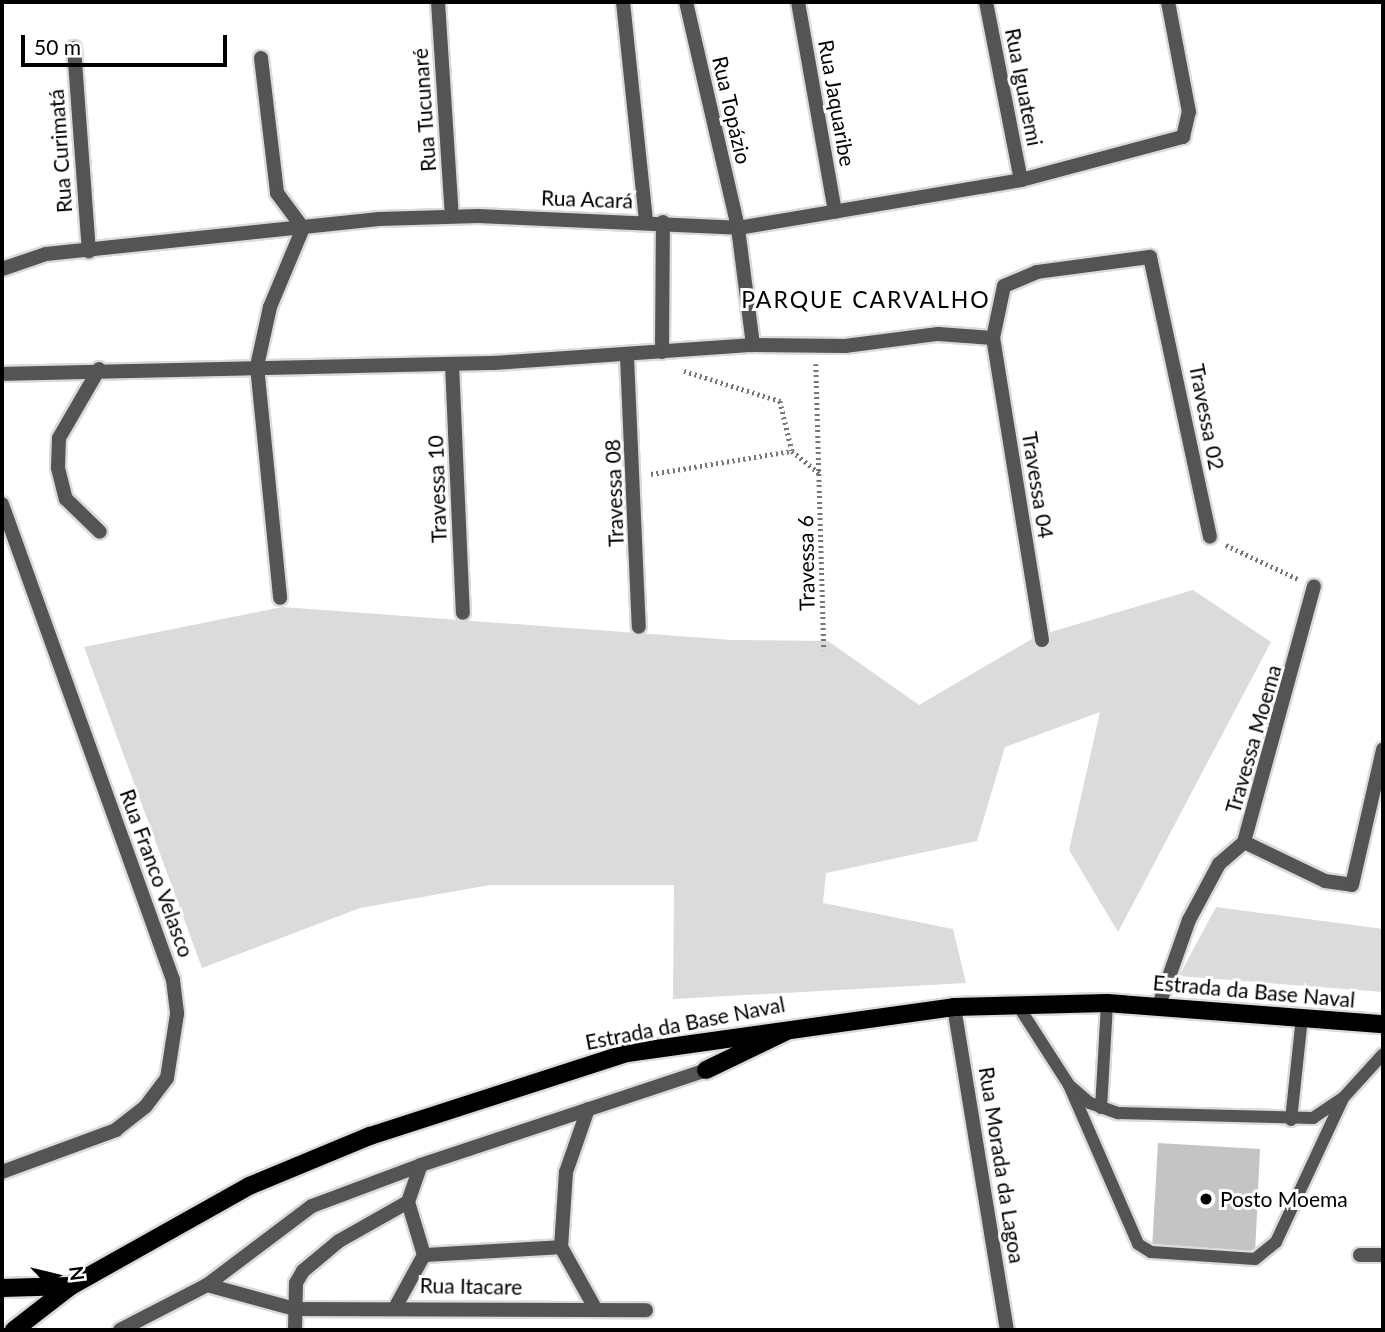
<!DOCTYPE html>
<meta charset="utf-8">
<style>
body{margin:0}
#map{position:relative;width:1385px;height:1332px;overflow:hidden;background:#fff;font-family:Lato,sans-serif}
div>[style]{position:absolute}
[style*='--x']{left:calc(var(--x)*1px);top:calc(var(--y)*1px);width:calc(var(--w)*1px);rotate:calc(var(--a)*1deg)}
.green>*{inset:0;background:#dbdbdb}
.building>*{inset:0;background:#c4c4c4}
.path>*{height:4.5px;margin-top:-2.25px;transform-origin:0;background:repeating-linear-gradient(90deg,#767676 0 2px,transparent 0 5.5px)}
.roads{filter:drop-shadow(2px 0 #dbdbdb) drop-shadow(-2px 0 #dbdbdb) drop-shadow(0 2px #dbdbdb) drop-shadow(0 -2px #dbdbdb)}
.service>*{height:12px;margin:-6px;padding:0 6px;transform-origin:6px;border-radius:6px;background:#545454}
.minor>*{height:14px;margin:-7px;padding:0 7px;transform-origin:7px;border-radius:7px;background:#545454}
.tertiary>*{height:14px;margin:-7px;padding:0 7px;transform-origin:7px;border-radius:7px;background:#545454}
.primary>*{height:18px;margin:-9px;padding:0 9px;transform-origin:9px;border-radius:9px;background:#000}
.dots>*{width:19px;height:19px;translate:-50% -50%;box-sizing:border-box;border:4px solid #fff;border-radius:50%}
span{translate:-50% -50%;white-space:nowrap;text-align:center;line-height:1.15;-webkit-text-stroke:6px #fff;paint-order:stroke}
.street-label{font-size:21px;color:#000}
.poi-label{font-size:21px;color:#000}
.left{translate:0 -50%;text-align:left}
.neighbourhood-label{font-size:23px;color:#000;letter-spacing:2px}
.frame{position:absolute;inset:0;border:4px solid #000;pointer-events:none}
.north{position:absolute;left:21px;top:1241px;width:70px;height:70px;-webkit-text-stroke:5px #fff;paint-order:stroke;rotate:83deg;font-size:19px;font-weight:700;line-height:28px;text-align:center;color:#000}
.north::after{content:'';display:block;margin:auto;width:24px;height:32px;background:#000;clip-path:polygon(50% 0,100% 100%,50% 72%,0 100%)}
.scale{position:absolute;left:21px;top:35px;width:206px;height:32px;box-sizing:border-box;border:4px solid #000;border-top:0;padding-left:9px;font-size:21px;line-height:24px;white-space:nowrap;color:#000;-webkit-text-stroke:5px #fff;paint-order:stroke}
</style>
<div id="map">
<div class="green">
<i style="clip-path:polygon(1193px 590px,1271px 642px,1118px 932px,1069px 850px,1100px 712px,1005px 747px,977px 841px,826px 873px,823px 903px,953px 929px,966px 983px,673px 999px,674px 885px,490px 885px,360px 908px,202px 968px,84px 647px,282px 607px,732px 640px,828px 641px,919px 705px,1037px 636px)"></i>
<i style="clip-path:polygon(1216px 907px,1383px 929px,1383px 992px,1179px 976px)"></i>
</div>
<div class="building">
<i style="clip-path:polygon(1158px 1143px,1260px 1149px,1255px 1254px,1152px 1249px)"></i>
</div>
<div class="path">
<i style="--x:816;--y:364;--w:286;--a:88.4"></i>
<i style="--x:684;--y:371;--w:101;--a:17.4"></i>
<i style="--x:780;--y:401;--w:51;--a:76.5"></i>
<i style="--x:792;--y:451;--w:36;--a:39"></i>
<i style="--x:651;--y:474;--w:143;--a:-9.3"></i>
<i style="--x:1226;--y:545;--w:80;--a:25.3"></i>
</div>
<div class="roads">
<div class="service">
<i style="--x:1017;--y:1004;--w:96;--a:57.3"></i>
<i style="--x:1069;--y:1085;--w:28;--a:41"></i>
<i style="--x:1090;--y:1103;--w:30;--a:20"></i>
<i style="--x:1118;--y:1113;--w:195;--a:1.5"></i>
<i style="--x:1313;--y:1118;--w:36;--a:-34"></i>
<i style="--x:1343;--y:1098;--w:59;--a:-47.7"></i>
<i style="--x:1069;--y:1085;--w:173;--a:66.5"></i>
<i style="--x:1138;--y:1244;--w:15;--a:32"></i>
<i style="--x:1151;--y:1252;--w:104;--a:3.9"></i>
<i style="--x:1255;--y:1259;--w:27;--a:-39"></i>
<i style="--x:1276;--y:1242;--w:159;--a:-65"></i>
<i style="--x:1101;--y:1108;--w:105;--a:-86.7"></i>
<i style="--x:1291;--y:1120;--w:104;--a:-83.9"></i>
</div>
<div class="minor">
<i style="--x:438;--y:2;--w:214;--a:86.3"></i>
<i style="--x:623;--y:2;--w:221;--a:84"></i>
<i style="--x:686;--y:2;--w:232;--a:77"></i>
<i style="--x:738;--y:228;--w:118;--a:82.7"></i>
<i style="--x:798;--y:2;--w:213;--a:80"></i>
<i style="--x:986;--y:2;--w:181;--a:78.9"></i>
<i style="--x:74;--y:48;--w:204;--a:85.8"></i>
<i style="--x:261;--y:58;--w:136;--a:83.2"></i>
<i style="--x:277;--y:193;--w:44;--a:53.4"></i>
<i style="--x:303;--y:228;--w:86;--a:112.7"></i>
<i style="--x:270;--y:307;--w:60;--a:102.4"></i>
<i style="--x:257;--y:366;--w:233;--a:84.3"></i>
<i style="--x:2;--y:269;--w:46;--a:-18.8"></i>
<i style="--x:46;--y:254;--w:335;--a:-6"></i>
<i style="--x:379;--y:219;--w:99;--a:-1.7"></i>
<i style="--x:478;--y:216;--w:260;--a:2.6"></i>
<i style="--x:738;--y:228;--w:287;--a:-9.6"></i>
<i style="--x:1021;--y:180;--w:168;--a:-14.9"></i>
<i style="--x:1183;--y:137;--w:26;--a:-77"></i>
<i style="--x:1189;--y:112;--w:112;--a:-100.8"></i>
<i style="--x:662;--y:352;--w:130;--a:-89.6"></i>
<i style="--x:627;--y:357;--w:270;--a:87.5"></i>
<i style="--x:452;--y:364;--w:249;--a:87.5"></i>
<i style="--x:99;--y:369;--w:80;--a:120.1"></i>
<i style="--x:59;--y:438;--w:30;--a:92"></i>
<i style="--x:58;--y:468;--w:32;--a:76"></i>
<i style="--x:66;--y:499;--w:47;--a:44.1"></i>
<i style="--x:2;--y:374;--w:492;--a:-1.3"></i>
<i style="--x:494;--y:363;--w:260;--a:-4"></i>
<i style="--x:753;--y:345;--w:92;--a:0.6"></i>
<i style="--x:845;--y:346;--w:94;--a:-7.4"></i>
<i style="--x:938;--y:334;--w:55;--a:4.2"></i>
<i style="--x:1042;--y:640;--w:306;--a:-99.2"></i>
<i style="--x:993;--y:338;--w:53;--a:-78.1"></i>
<i style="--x:1004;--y:286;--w:36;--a:-23"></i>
<i style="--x:1037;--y:272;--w:114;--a:-7.6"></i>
<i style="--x:1150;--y:257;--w:286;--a:77.9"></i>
<i style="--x:1244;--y:842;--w:90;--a:25.7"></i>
<i style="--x:1325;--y:881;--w:27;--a:8"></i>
<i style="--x:1352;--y:885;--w:139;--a:-77.1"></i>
<i style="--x:1159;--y:1005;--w:90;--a:-70.6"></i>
<i style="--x:1189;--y:920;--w:64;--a:-61.8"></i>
<i style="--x:1219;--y:864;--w:33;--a:-41"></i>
<i style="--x:1244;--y:842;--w:265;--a:-74.7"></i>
<i style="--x:588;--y:1109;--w:67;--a:109.2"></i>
<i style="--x:566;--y:1172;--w:75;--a:93.8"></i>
<i style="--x:561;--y:1247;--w:72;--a:60.9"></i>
<i style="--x:408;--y:1202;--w:55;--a:73.2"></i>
<i style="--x:1360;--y:1255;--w:23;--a:0"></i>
<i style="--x:207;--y:1285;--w:131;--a:-37"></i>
<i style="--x:312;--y:1206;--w:116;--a:-20.6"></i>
<i style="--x:396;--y:1306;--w:58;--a:-61.2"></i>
<i style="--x:424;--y:1255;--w:137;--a:-3.3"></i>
<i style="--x:120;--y:1330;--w:98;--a:-27.3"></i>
<i style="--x:207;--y:1285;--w:91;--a:15.3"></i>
<i style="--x:295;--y:1309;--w:351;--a:0.2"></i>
<i style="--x:295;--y:1330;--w:47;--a:-88.8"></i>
<i style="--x:296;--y:1283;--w:14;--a:-60"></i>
<i style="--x:303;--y:1271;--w:47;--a:-39.8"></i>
<i style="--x:339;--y:1241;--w:79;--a:-29.5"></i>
<i style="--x:408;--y:1202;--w:39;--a:-71"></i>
<i style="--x:421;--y:1165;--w:300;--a:-18.4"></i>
</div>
<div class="tertiary">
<i style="--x:2;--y:504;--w:506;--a:70.24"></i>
<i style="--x:173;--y:980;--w:34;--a:83"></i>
<i style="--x:177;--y:1014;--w:65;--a:98.9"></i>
<i style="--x:167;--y:1078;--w:36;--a:127"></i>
<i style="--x:145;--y:1107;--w:37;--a:142"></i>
<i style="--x:116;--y:1130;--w:121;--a:159.8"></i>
<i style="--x:954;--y:1007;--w:327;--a:80.7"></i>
</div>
<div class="primary">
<i style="--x:706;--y:1070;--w:88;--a:-25.7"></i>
<i style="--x:2;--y:1288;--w:69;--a:-1.7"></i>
<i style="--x:14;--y:1330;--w:72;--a:-37.7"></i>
<i style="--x:71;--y:1286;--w:204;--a:-29.3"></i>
<i style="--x:249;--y:1186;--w:131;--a:-22.5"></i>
<i style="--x:370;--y:1136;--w:270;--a:-17.9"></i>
<i style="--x:627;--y:1053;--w:330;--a:-8"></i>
<i style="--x:954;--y:1007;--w:153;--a:-1.5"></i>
<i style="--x:1107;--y:1003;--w:277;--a:4.4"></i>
</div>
</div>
<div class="dots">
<i style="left:1206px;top:1199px;background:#000"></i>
</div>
<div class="street-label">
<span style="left:1024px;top:87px;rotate:79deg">Rua Iguatemi</span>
<span style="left:837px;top:103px;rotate:80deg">Rua Jaquaribe</span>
<span style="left:424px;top:110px;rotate:-94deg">Rua Tucunaré</span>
<span style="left:732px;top:110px;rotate:77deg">Rua Topázio</span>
<span style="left:60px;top:151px;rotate:-94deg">Rua Curimatá</span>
<span style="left:587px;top:199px;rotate:2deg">Rua Acará</span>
<span style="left:1207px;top:417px;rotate:79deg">Travessa 02</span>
<span style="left:1038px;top:485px;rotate:81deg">Travessa 04</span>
<span style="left:437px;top:489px;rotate:-92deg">Travessa 10</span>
<span style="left:614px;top:493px;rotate:-92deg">Travessa 08</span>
<span style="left:806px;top:563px;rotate:-91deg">Travessa 6</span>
<span style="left:1253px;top:739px;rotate:-74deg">Travessa Moema</span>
<span style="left:157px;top:873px;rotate:70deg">Rua Franco Velasco</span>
<span style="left:1254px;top:991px;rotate:5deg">Estrada da Base Naval</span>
<span style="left:685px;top:1023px;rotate:-11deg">Estrada da Base Naval</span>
<span style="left:1002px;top:1165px;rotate:81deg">Rua Morada da Lagoa</span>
<span style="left:471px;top:1286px;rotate:1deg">Rua Itacare</span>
</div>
<div class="poi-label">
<span class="left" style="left:1220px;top:1199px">Posto Moema</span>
</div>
<div class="neighbourhood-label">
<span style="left:866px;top:299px">PARQUE CARVALHO</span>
</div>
<div class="frame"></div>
<div class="north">N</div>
<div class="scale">50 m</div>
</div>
